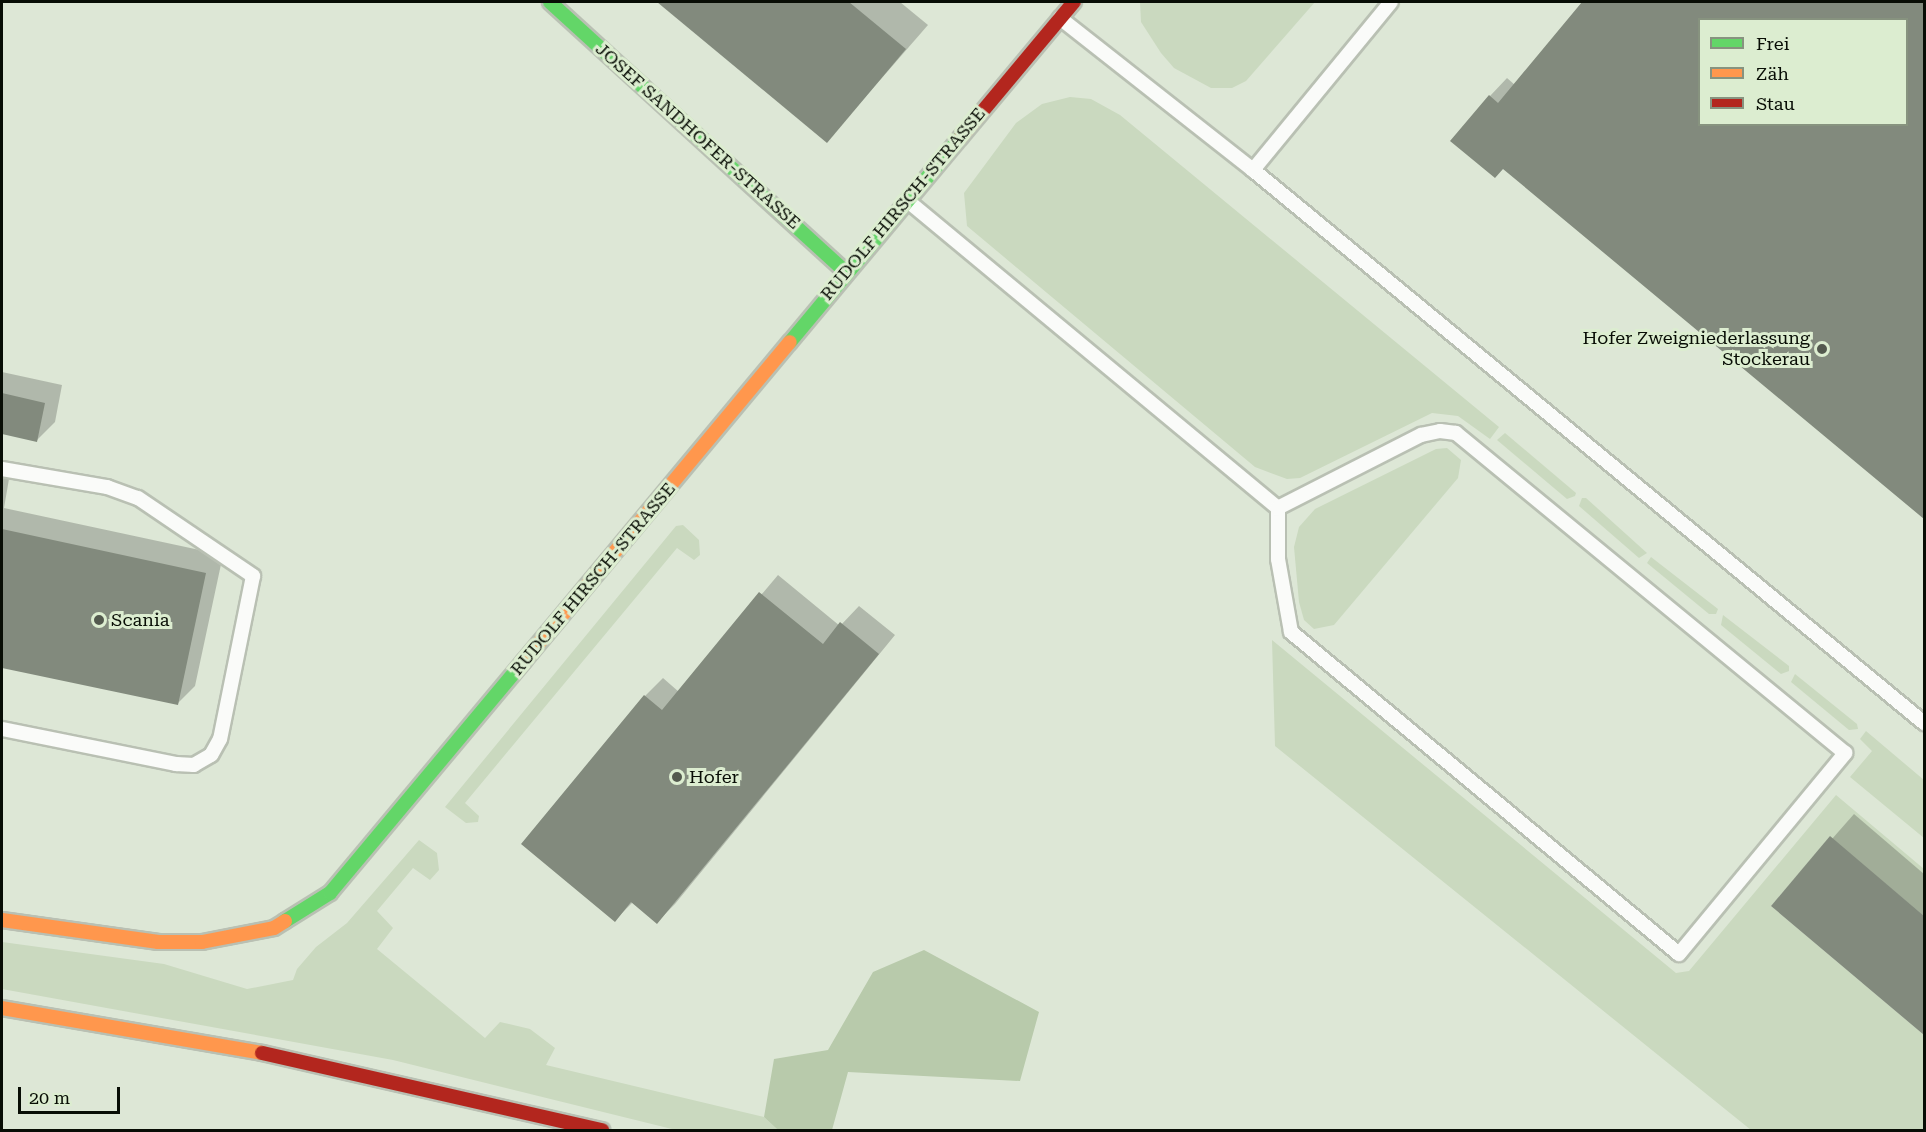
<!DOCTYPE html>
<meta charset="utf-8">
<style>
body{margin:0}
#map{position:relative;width:1926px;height:1132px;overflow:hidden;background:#dde7d6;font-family:"Roboto Serif",serif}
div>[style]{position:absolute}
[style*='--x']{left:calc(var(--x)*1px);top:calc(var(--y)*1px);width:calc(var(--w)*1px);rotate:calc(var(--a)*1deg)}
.green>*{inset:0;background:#cad9bf}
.forest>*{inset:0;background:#b8caab}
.shadow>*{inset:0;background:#0003}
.building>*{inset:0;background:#828a7d}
.roads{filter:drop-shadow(2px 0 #b9c0b3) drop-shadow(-2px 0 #b9c0b3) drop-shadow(0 2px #b9c0b3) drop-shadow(0 -2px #b9c0b3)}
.lane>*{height:14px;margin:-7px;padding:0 7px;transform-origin:7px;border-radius:7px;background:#fafbf9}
.fast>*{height:14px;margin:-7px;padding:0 7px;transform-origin:7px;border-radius:7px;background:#63d668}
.slow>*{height:14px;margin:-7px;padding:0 7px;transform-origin:7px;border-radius:7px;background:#ff974d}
.jam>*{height:14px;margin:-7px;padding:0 7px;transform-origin:7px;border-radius:7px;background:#b3261e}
.dots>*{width:16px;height:16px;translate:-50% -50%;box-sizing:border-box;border:3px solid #dcedd0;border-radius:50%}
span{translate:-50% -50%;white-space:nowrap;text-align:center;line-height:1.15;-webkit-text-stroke:6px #dcedd0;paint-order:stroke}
.street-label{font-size:18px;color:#080d05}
.poi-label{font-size:18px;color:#080d05}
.right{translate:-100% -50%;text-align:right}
.left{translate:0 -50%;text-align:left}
.frame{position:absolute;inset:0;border:3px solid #080d05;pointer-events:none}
.legend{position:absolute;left:1698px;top:18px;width:210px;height:108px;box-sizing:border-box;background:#dcedd0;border:2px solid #87937f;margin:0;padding:8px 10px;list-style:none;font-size:18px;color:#080d05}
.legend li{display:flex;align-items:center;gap:12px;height:30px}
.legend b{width:30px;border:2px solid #87937f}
.scale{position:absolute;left:18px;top:1087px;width:102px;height:27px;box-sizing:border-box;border:3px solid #080d05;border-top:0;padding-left:8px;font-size:18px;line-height:21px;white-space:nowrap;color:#080d05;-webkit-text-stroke:4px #dcedd0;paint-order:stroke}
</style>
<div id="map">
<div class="green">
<i style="clip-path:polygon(1140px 2px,1315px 2px,1246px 81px,1232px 88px,1211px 88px,1174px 68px,1161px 53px,1141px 22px)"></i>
<i style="clip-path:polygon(1070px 97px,1091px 99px,1120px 115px,1499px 427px,1490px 439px,1458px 416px,1432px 413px,1300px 478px,1287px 479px,1255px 467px,967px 226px,964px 193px,1016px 123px,1042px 104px)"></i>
<i style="clip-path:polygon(1505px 433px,1576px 493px,1575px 496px,1567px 499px,1497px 440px)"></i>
<i style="clip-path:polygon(1447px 448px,1461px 460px,1458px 478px,1334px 625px,1314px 629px,1304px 620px,1299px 602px,1294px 547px,1299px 527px,1315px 509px,1436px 449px)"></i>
<i style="clip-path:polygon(1582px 498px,1586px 498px,1647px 553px,1639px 558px,1579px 506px)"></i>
<i style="clip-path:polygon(683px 525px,699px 540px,700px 555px,694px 560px,677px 548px,465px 803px,479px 816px,478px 822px,466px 823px,445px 807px,676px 526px)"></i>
<i style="clip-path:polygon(1651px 557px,1718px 609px,1716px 614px,1709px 614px,1647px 563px)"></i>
<i style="clip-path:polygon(1723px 615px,1789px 666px,1789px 671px,1781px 674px,1721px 625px)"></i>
<i style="clip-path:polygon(1272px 640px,1676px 973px,1689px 971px,1836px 795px,1924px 869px,1924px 916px,1830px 837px,1771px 906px,1924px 1035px,1924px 1130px,1751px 1130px,1275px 746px)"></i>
<i style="clip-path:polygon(1795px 674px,1857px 724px,1858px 729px,1849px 730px,1791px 682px)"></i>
<i style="clip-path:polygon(1866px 731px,1924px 780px,1924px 838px,1850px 777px,1872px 751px,1860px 739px)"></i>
<i style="clip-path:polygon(419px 840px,437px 853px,439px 870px,430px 880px,413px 868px,377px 911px,393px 928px,377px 949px,485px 1038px,500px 1022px,530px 1029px,555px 1048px,546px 1065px,764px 1117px,778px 1130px,676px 1130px,393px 1060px,2px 989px,2px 942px,164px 964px,247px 989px,293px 980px,297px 969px,316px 947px,347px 923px)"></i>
</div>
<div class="forest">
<i style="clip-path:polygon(924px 950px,1039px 1012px,1020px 1081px,848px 1072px,832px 1130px,778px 1130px,764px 1117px,774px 1059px,828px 1050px,873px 972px)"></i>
</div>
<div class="shadow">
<i style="clip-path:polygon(659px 2px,900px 2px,928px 25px,827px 141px)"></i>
<i style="clip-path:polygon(evenodd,1584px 2px,1924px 2px,1924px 517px,1503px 167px,1490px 96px,1507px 78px,1515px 85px,1584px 2px,1700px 20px,1906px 20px,1906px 124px,1700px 124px,1700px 20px)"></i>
<i style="clip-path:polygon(2px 372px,62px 385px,55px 422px,37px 440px,2px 433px)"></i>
<i style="clip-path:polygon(2px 478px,9px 479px,4px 508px,223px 555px,195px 686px,177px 704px,2px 666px)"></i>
<i style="clip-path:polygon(778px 575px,840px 626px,859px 606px,895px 635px,675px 904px,657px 922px,633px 902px,615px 920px,645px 696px,663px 678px,679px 692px)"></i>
<i style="clip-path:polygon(1854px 814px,1924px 874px,1924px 1033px,1773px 906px)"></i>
</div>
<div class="building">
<i style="clip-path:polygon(657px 2px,849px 2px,906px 49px,827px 143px)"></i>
<i style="clip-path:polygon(evenodd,1582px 2px,1924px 2px,1924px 519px,1503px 169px,1495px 178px,1450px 141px,1489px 95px,1498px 103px,1582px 2px,1700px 20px,1906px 20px,1906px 124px,1700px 124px,1700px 20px)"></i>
<i style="clip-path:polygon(2px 393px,45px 403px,37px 442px,2px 434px)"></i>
<i style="clip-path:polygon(2px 529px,206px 573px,178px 705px,2px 668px)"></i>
<i style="clip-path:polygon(759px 592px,823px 644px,840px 622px,879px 654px,657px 924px,631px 902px,615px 922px,521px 844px,644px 695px,662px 710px)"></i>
<i style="clip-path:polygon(1830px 836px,1924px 916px,1924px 1035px,1771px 906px)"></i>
</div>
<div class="roads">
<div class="lane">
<i style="--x:1060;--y:18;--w:246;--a:38.2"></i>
<i style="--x:1253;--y:170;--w:870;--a:39.49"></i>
<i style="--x:1253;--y:170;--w:217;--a:-50.6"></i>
<i style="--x:908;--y:201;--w:481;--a:39.7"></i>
<i style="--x:1278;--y:508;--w:51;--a:90"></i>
<i style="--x:1278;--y:559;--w:74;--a:79.9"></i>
<i style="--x:1291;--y:632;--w:504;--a:39.69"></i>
<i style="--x:1679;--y:954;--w:261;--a:-50.4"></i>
<i style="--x:1845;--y:753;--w:504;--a:-140.56"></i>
<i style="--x:1456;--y:433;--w:16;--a:-173"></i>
<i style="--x:1440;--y:431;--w:19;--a:168"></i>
<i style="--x:1421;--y:435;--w:161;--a:153"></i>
<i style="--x:2;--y:469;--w:107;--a:9.7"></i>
<i style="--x:107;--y:487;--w:33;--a:20"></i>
<i style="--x:138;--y:498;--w:139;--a:34.1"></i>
<i style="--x:253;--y:576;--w:166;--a:101.4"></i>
<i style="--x:220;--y:739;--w:18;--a:119"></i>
<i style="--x:211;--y:755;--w:20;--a:150"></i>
<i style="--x:194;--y:765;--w:18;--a:-177"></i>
<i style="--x:176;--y:764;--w:177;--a:-168.6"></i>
</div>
<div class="fast">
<i style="--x:550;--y:2;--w:401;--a:42.4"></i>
<i style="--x:790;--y:342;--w:267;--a:-50.2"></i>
<i style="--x:285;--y:921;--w:53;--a:-31.9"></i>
<i style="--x:330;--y:893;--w:302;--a:-50.1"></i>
</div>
<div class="slow">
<i style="--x:524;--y:661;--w:415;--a:-50.2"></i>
<i style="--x:2;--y:920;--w:158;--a:8"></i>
<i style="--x:158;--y:942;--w:44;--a:0"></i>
<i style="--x:202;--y:942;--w:73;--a:-11"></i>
<i style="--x:274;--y:928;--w:13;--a:-32"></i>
<i style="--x:2;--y:1008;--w:264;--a:9.8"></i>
</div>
<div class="jam">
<i style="--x:961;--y:137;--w:176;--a:-50.1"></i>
<i style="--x:262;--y:1053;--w:349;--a:12.8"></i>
</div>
</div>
<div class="dots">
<i style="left:1822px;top:349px;background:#53594e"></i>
<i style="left:99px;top:620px;background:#53594e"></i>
<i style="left:677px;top:777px;background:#53594e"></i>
</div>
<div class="street-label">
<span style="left:698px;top:136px;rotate:42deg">JOSEF SANDHOFER-STRASSE</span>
<span style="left:903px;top:204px;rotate:-50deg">RUDOLF HIRSCH-STRASSE</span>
<span style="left:593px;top:579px;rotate:-50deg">RUDOLF HIRSCH-STRASSE</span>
</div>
<div class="poi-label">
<span class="right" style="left:1810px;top:349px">Hofer Zweigniederlassung<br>Stockerau</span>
<span class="left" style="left:111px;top:620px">Scania</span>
<span class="left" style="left:689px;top:777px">Hofer</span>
</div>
<div class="frame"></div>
<ul class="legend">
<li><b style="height:8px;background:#63d668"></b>Frei</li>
<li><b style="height:8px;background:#ff974d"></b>Zäh</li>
<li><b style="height:8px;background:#b3261e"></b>Stau</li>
</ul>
<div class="scale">20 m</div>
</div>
